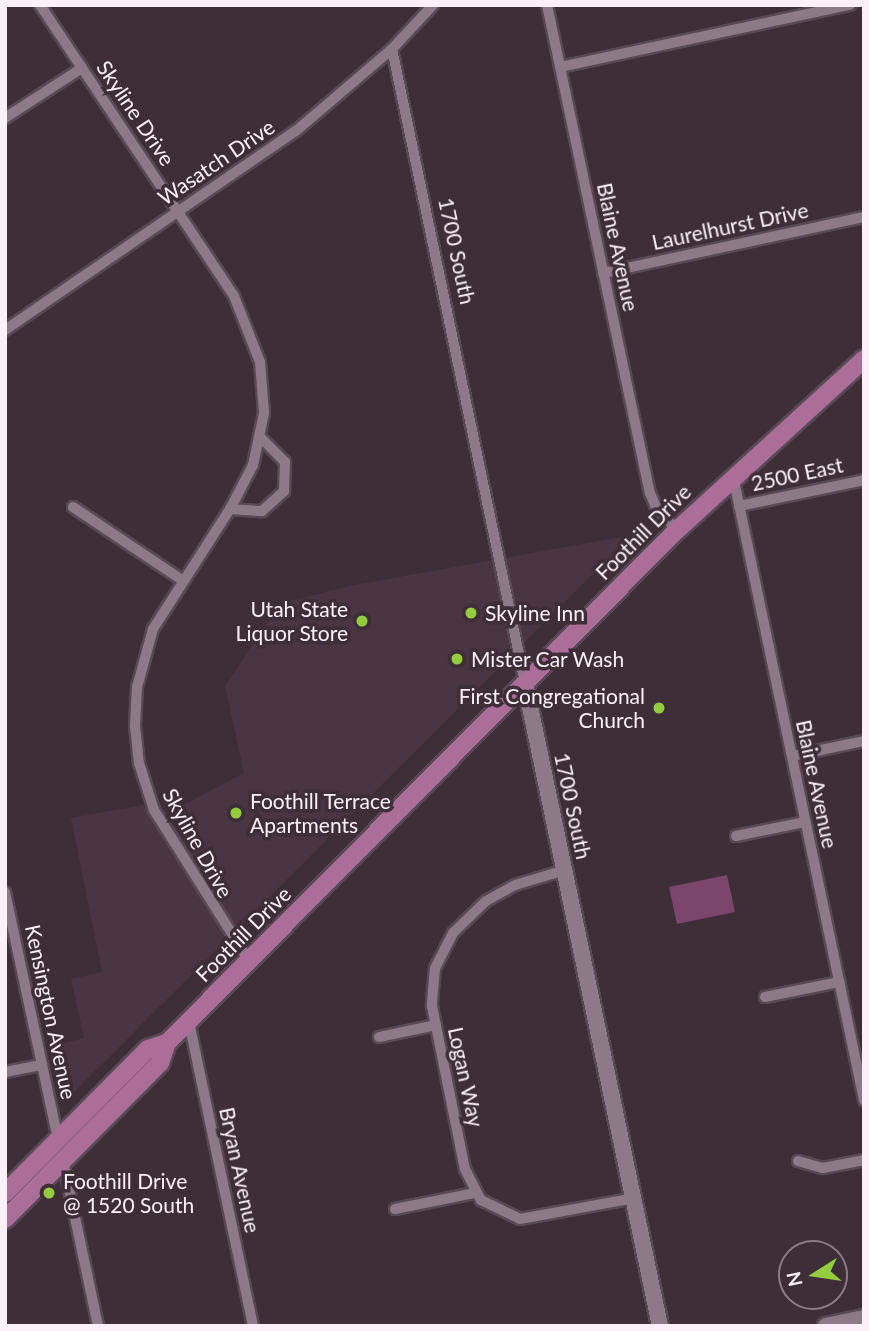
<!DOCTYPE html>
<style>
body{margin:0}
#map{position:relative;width:869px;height:1331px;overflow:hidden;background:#3e2e38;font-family:Lato,sans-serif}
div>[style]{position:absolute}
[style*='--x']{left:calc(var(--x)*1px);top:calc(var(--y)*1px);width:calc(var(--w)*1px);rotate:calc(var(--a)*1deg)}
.built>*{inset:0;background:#4a3543}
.green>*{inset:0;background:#7c456c}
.roads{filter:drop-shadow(2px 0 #584a54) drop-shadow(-2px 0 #584a54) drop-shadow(0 2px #584a54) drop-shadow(0 -2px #584a54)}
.street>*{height:10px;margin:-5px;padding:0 5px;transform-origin:5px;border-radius:5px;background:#8c7a86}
.secondary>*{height:16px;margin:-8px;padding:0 8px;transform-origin:8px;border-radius:8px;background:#8c7a86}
.primary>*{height:18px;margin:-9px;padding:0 9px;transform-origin:9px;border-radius:9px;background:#ac6d99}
.dots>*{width:19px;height:19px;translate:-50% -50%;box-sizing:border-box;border:4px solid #3e2e38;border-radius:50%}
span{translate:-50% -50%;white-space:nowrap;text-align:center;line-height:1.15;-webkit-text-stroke:7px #3e2e38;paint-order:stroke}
.street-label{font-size:21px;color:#fbf0f7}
.poi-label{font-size:21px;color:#fbf0f7}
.right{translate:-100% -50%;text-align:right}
.left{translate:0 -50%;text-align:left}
.frame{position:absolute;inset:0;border:7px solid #fbf0f7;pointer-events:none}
.north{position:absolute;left:778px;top:1240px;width:70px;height:70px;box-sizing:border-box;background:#3e2e38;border:2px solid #8a7c84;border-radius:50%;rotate:258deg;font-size:19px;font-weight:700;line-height:28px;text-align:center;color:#fbf0f7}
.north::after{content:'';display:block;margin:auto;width:24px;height:32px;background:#93cd3e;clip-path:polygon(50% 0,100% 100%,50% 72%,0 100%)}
</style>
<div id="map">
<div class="built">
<i style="clip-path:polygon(632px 535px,62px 1104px,49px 1047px,84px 1038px,71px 979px,102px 972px,71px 818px,143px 805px,168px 813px,244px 773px,225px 686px,280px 604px,349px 586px)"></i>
</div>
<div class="green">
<i style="clip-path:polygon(727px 875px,735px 912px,677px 924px,669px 887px)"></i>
</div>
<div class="roads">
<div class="street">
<i style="--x:40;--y:5;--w:350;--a:56.3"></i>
<i style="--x:234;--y:296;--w:71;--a:68.5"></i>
<i style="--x:260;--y:362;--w:51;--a:85.5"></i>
<i style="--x:264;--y:413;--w:53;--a:101.9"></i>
<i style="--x:253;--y:465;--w:50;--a:117.6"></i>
<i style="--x:230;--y:509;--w:143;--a:122.7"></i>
<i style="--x:153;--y:629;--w:60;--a:105.4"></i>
<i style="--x:137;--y:687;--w:39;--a:93"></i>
<i style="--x:135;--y:726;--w:37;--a:84"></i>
<i style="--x:139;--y:763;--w:49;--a:72.3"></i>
<i style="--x:154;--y:810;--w:178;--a:57.8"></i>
<i style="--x:547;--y:5;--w:499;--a:78.1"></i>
<i style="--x:650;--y:493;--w:15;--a:67"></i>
<i style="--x:656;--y:507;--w:31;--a:48"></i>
<i style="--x:392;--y:49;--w:648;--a:78.15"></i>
<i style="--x:560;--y:67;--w:297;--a:-12.1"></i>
<i style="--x:5;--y:118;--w:92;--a:-33"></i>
<i style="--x:603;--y:273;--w:267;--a:-12.1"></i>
<i style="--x:5;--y:330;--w:353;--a:-34.4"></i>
<i style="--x:296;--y:131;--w:126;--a:-40.5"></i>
<i style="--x:392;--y:49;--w:60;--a:-47"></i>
<i style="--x:733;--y:476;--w:638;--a:78.14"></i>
<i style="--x:739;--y:506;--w:128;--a:-11.7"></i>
<i style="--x:73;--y:507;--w:131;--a:33.8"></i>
<i style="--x:230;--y:509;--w:32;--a:4"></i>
<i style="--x:262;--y:511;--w:30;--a:-42"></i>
<i style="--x:284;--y:491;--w:29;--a:-88"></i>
<i style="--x:285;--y:462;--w:35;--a:-135"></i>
<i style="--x:792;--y:756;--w:74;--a:-11.8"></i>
<i style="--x:736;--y:836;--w:70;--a:-11.5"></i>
<i style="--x:565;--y:870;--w:52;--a:163.3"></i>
<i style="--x:515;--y:885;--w:33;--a:151"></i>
<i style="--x:486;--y:901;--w:46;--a:135.9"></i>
<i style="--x:453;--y:933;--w:39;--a:117"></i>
<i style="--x:435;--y:968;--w:38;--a:95"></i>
<i style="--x:432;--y:1006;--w:166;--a:78.6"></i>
<i style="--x:465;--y:1169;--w:35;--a:63"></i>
<i style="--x:481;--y:1200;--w:43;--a:26"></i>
<i style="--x:520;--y:1219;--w:116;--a:-10.4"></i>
<i style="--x:5;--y:892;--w:254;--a:77.9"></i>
<i style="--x:765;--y:997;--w:76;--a:-11.5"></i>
<i style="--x:189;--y:1022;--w:311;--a:78.1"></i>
<i style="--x:379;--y:1037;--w:58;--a:-11.9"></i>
<i style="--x:5;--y:1072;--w:38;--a:-11"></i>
<i style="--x:63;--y:1161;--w:169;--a:78"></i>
<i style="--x:798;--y:1161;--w:26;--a:16"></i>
<i style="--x:823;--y:1168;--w:42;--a:-11"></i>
<i style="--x:395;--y:1209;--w:82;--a:-11.3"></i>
</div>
<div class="secondary">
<i style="--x:525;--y:683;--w:657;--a:78.14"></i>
<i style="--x:826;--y:1326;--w:39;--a:-12"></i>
</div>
<div class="primary">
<i style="--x:5;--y:1193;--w:203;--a:-45.2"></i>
<i style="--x:148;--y:1049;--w:20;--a:-18"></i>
<i style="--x:5;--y:1219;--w:220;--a:-45.2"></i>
<i style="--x:160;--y:1063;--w:21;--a:-71"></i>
<i style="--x:167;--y:1043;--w:723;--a:-45.17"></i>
<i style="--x:677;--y:530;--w:253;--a:-42.4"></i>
</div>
</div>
<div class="dots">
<i style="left:471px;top:613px;background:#93cd3e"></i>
<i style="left:362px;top:621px;background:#93cd3e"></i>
<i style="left:457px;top:659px;background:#93cd3e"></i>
<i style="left:659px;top:708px;background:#93cd3e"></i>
<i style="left:236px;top:813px;background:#93cd3e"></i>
<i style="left:49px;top:1193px;background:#93cd3e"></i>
</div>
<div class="street-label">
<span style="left:136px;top:113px;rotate:56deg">Skyline Drive</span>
<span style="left:216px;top:162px;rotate:-34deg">Wasatch Drive</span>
<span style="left:730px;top:226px;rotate:-12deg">Laurelhurst Drive</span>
<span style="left:618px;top:247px;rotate:78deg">Blaine Avenue</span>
<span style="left:457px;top:251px;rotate:78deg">1700 South</span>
<span style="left:797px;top:474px;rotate:-12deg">2500 East</span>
<span style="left:643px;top:532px;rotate:-45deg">Foothill Drive</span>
<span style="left:817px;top:784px;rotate:78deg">Blaine Avenue</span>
<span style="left:573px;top:806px;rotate:78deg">1700 South</span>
<span style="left:198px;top:843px;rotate:61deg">Skyline Drive</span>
<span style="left:243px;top:934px;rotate:-45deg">Foothill Drive</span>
<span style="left:51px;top:1012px;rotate:78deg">Kensington Avenue</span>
<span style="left:466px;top:1077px;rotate:78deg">Logan Way</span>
<span style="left:240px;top:1170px;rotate:78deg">Bryan Avenue</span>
</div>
<div class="poi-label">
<span class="right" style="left:348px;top:621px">Utah State<br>Liquor Store</span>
<span class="left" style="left:485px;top:613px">Skyline Inn</span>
<span class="left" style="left:471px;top:659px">Mister Car Wash</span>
<span class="right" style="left:645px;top:708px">First Congregational<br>Church</span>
<span class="left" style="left:250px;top:813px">Foothill Terrace<br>Apartments</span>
<span class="left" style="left:63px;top:1193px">Foothill Drive<br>@ 1520 South</span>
</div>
<div class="frame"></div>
<div class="north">N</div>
</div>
